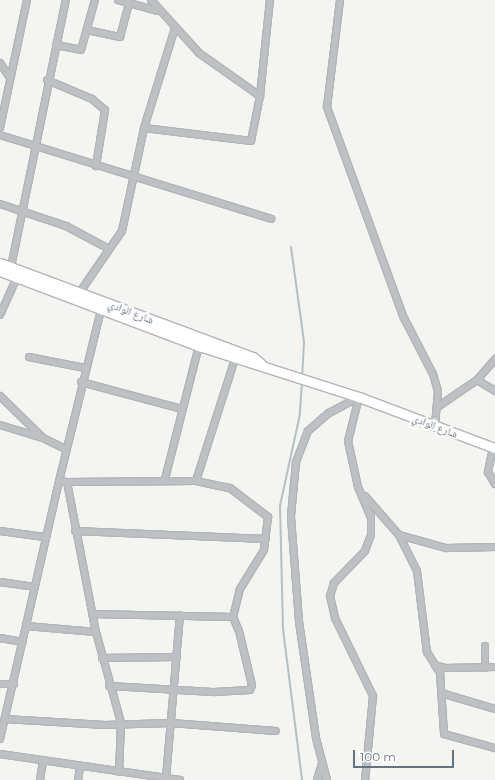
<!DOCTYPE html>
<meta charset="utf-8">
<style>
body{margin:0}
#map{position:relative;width:495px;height:780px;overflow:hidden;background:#f4f4f0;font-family:Montserrat,"Noto Naskh Arabic",sans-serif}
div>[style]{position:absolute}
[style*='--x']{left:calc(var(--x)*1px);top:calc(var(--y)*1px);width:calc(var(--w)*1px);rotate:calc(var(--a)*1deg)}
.stream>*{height:2px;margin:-1px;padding:0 1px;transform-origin:1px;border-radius:1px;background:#b4c0c3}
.roads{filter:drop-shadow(1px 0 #b0b5b9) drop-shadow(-1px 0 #b0b5b9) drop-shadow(0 1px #b0b5b9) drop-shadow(0 -1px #b0b5b9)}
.minor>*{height:6px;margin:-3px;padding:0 3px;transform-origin:3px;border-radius:3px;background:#bdc1c4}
.secondary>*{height:9px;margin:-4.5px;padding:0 4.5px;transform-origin:4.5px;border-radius:4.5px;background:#fff}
span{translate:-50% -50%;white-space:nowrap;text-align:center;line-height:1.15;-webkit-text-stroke:4px #fff;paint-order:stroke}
.street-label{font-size:11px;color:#657480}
.scale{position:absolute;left:353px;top:750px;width:101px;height:18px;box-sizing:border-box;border:2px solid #657480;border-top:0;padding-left:5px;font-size:12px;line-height:14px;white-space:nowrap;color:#657480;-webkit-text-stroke:3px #fff;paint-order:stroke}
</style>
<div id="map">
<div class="stream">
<i style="--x:291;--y:247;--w:96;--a:82.2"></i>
<i style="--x:304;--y:342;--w:33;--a:93"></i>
<i style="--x:302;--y:382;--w:32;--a:94"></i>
<i style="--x:300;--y:414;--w:94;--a:102.3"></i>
<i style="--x:280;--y:506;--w:123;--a:88.6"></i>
<i style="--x:283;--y:629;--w:152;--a:82.8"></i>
</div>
<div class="roads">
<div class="minor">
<i style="--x:118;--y:0;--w:41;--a:15.4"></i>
<i style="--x:151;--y:0;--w:72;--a:47.8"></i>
<i style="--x:199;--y:53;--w:75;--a:35.2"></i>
<i style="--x:340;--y:0;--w:108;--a:96.9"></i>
<i style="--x:327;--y:107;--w:222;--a:70"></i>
<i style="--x:403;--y:316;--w:65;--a:62.7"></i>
<i style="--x:433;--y:374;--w:18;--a:74"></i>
<i style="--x:438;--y:391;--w:35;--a:95"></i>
<i style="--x:87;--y:30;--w:34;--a:12"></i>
<i style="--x:120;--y:37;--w:35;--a:-75"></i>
<i style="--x:56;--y:45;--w:25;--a:11"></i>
<i style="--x:81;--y:50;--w:52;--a:-74.4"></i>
<i style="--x:0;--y:63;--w:18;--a:56"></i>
<i style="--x:47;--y:80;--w:49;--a:22.9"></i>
<i style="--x:92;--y:99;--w:17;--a:40"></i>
<i style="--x:105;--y:110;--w:57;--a:99.1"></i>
<i style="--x:0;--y:128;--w:131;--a:-78.1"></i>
<i style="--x:144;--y:128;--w:108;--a:6.9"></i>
<i style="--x:251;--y:141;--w:46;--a:-78.7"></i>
<i style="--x:260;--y:96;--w:97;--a:-84.1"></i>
<i style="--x:0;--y:135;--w:284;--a:17.2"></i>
<i style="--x:0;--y:204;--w:70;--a:18.4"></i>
<i style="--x:66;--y:226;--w:47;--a:28.2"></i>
<i style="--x:11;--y:267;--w:273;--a:-78.4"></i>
<i style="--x:80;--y:292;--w:74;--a:-55.5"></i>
<i style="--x:122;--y:231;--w:105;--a:-77.9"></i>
<i style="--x:144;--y:128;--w:105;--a:-72.8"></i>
<i style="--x:101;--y:310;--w:176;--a:103.8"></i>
<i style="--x:59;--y:481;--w:8;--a:7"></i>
<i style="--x:67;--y:482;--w:153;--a:79.1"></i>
<i style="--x:96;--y:632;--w:94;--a:74.6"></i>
<i style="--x:121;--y:723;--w:49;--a:92.3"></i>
<i style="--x:0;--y:315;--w:42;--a:-65.9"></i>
<i style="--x:29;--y:357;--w:57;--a:11.1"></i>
<i style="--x:477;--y:380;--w:21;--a:31"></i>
<i style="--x:81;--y:382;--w:105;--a:15"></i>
<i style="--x:0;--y:396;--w:59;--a:44.3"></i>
<i style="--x:359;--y:397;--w:45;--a:104"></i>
<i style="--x:348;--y:441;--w:47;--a:77.7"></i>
<i style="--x:358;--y:487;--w:33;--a:67"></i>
<i style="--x:371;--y:517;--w:18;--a:90"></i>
<i style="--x:371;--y:535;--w:17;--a:111"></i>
<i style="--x:365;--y:551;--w:45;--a:134.1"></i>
<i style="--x:334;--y:583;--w:14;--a:107"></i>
<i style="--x:330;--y:596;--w:23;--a:77"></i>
<i style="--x:335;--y:618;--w:87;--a:64"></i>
<i style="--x:373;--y:696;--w:84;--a:95.4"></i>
<i style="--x:439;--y:406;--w:46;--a:-34.4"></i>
<i style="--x:477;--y:380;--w:28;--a:-49"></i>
<i style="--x:0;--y:425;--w:45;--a:16.8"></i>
<i style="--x:43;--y:438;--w:25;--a:26"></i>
<i style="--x:493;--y:448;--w:25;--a:102"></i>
<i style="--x:488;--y:472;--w:14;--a:60"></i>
<i style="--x:165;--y:479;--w:137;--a:-75.7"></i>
<i style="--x:196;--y:481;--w:128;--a:-72.3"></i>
<i style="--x:67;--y:482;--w:129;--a:-0.4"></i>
<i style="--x:196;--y:481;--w:35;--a:12"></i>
<i style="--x:230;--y:488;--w:48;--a:37.3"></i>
<i style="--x:268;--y:517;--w:33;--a:97"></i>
<i style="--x:264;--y:550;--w:46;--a:121.6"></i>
<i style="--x:240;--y:589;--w:29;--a:104"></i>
<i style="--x:233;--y:617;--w:15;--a:67"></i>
<i style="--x:239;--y:631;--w:56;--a:76.5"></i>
<i style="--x:252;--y:685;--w:5;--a:112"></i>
<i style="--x:250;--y:690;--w:36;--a:177"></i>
<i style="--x:214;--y:692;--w:105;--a:-176.7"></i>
<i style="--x:365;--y:496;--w:52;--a:48.9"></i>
<i style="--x:399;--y:535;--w:40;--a:63.4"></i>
<i style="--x:417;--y:571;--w:82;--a:83"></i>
<i style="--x:427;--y:652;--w:25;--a:58"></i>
<i style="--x:440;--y:673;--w:61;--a:86.2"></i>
<i style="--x:444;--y:734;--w:53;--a:15.4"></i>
<i style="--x:0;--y:531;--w:45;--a:7.6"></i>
<i style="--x:75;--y:531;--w:191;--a:2.4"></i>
<i style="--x:399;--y:535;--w:49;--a:15.5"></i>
<i style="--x:446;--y:548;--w:49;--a:-1.2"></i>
<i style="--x:0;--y:582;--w:35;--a:8"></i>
<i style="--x:92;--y:614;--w:141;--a:1.2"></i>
<i style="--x:26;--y:626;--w:70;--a:4.9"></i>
<i style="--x:0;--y:638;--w:23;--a:10"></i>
<i style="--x:102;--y:658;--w:75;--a:-0.8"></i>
<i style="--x:435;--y:665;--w:10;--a:17"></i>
<i style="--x:445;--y:668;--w:50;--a:-1.1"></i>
<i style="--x:485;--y:668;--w:22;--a:-90"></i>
<i style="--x:0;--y:684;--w:14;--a:0"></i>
<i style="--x:441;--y:693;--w:56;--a:16.5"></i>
<i style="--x:5;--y:719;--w:100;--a:3.4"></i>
<i style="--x:105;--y:725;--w:66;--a:-1.7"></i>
<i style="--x:171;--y:723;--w:105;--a:4.4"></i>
<i style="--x:0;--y:739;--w:265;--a:-77.1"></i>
<i style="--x:0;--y:754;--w:182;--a:8.2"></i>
<i style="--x:166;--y:778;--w:163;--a:-85.1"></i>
<i style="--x:40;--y:780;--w:18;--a:-81"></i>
<i style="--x:78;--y:780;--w:13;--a:-81"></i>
<i style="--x:317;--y:780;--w:17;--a:-73"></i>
<i style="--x:327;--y:780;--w:43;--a:-104.7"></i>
<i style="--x:316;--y:738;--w:118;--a:-98.3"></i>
<i style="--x:299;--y:621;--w:105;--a:-94.4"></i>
<i style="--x:291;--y:516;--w:54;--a:-84.7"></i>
<i style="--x:296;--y:462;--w:33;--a:-69"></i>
<i style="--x:308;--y:431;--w:28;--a:-41"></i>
<i style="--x:329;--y:413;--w:34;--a:-28"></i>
</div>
<div class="secondary">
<i style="--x:0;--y:263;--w:270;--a:20.4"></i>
<i style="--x:253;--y:357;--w:11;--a:41"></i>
<i style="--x:0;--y:271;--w:213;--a:20.7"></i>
<i style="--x:199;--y:346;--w:168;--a:17.7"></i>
<i style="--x:359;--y:397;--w:145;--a:20.6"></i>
</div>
</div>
<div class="street-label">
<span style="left:131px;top:312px;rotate:21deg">شارع الوادي</span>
<span style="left:435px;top:426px;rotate:21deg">شارع الوادي</span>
</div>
<div class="scale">100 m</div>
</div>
